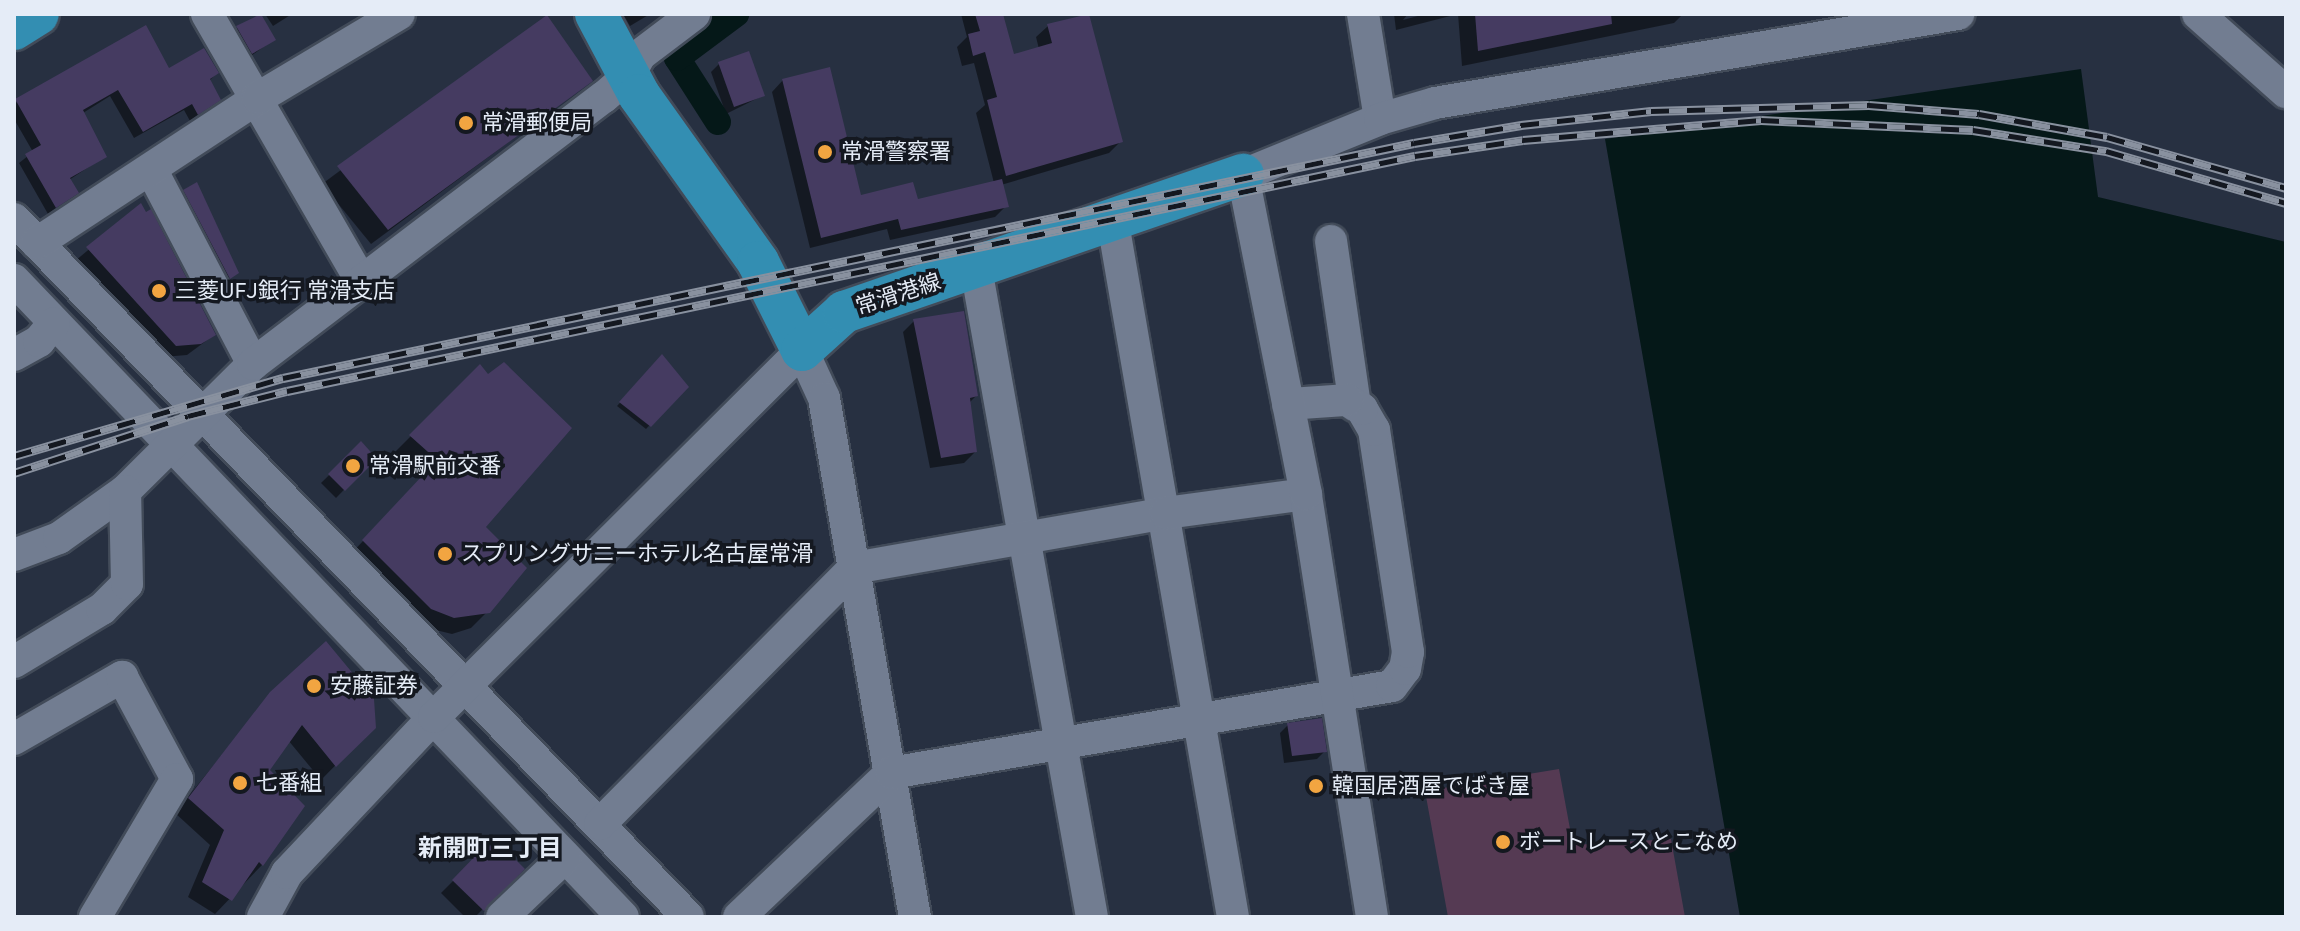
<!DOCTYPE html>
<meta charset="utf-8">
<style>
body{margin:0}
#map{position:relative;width:2300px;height:931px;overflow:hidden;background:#273041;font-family:Figtree,"Noto Sans JP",sans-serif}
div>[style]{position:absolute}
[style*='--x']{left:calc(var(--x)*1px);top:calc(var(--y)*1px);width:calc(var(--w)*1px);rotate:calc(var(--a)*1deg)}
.green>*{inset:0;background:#553a53}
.water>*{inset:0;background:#051818}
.shadow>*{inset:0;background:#0007}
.canal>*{height:26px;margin:-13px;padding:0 13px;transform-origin:13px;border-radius:13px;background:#051818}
.building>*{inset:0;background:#453b61}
.roads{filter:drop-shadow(2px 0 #424b59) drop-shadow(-2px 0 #424b59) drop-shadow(0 2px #424b59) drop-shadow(0 -2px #424b59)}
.minor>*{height:32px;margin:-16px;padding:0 16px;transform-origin:16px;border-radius:16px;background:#727d91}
.major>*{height:42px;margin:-21px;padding:0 21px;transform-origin:21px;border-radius:21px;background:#338eb2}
.rail>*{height:9px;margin-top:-4.5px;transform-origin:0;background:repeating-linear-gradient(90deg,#141820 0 18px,#89919f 0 36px);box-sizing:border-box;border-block:2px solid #89919f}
.dots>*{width:22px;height:22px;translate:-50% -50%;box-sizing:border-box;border:4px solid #141820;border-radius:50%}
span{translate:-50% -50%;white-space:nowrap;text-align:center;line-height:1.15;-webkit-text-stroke:7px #141820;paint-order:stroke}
.poi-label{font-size:22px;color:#e5ecf7}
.left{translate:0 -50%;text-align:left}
.street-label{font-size:22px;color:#e5ecf7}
.neighbourhood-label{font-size:24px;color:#e5ecf7;font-weight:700}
.frame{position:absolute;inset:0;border:16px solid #e5ecf7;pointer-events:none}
</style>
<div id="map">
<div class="green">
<i style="clip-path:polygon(1559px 769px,1573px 845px,1671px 839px,1685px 917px,1448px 917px,1425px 791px)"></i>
</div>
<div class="water">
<i style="clip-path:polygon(2081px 69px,2098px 197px,2286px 242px,2286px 917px,1740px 917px,1605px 139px)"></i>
</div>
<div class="shadow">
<i style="clip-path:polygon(265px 14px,292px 14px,273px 26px)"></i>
<i style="clip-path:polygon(623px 14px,650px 14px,630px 26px)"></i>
<i style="clip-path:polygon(961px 14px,1001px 14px,1012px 56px,1039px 49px,1036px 37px,1048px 26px,1120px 142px,1109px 153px,1001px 185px,1006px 206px,995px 217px,890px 240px,887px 229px,810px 248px,772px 92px,783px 80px,859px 197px,916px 202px,994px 183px,976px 113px,985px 105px,974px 63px,962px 66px,957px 47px,967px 37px)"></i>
<i style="clip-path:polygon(1394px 14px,1408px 14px,1403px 20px,1425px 14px,1683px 14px,1674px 23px,1462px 66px,1458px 14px,1396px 30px)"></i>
<i style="clip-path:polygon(546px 18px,591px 81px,371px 244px,322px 184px)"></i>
<i style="clip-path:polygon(237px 28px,273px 40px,244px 61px,229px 36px)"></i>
<i style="clip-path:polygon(719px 64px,762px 96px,726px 114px,711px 72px)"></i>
<i style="clip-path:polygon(169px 70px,217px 73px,209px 81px,218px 99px,190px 121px,184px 110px,134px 138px,110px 96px,83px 113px,104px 157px,69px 180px,77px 192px,48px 214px,19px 163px,33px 152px,14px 119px,14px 103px)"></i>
<i style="clip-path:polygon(184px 191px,236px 273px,221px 285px,176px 199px)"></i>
<i style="clip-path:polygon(141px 206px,214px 335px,187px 355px,163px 357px,75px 261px)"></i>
<i style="clip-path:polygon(914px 321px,976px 396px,968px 404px,975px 452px,964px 463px,930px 468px,903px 332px)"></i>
<i style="clip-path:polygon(662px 357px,686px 387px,646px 429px,617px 406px)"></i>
<i style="clip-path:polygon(480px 367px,488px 611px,471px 628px,452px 634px,415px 625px,348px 557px,422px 478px,395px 452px)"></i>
<i style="clip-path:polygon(361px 444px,374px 459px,336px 498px,321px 483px)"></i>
<i style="clip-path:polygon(272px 693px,373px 727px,321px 780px,288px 740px,267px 770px,302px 806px,262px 865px,215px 914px,188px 897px,210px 845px,175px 813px)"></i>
<i style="clip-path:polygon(1288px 725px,1325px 751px,1317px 759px,1284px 763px,1280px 733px)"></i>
<i style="clip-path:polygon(485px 849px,522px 869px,475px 917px,465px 917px,441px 893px)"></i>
</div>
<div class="canal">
<i style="--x:718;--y:122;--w:76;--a:-122.6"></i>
<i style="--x:677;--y:58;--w:74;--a:-36.7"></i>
</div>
<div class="building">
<i style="clip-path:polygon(261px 14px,276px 40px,252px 54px,236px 26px)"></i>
<i style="clip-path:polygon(975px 14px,1003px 14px,1014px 54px,1052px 43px,1047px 24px,1089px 14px,1123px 142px,1006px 176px,987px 100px,997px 97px,985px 52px,973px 56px,968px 34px,980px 31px)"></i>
<i style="clip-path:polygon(1475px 14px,1611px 14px,1612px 24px,1478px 51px)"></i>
<i style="clip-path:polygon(547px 15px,593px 81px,388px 230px,337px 166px)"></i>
<i style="clip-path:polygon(146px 25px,169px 68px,204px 48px,219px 73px,210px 79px,221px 100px,198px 115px,192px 104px,143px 132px,118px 90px,83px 110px,107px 157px,70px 178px,79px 193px,56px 208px,25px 154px,41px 145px,15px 99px)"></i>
<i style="clip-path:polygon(749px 51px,765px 96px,734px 107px,718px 62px)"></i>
<i style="clip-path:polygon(830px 67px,861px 195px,913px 182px,918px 199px,1002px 179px,1009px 207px,901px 230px,898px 219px,821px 238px,782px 79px)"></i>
<i style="clip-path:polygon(197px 182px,239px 273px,230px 279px,183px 190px)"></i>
<i style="clip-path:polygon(141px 203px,146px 212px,151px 209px,216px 335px,201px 344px,176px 346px,86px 247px)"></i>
<i style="clip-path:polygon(964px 311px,978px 396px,970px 398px,977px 452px,941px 458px,913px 319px)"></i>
<i style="clip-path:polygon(662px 354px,689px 387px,651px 427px,619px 402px)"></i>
<i style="clip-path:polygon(504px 362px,572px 428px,486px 527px,527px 568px,490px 613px,454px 618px,431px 609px,362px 540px,437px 460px,409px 435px,480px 364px,488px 374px)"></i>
<i style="clip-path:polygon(361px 441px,377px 459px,345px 491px,328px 474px)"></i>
<i style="clip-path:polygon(326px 641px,374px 699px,376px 728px,336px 767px,302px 725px,270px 770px,305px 806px,263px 866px,259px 862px,232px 901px,202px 882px,224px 830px,188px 798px,270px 692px)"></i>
<i style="clip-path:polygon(1322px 718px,1327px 752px,1292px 756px,1287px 723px)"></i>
<i style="clip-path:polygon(501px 845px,525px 869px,484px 911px,452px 880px,484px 847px)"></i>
</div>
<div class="roads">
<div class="minor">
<i style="--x:207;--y:14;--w:306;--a:60"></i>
<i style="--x:1363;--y:14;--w:106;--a:80.8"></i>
<i style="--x:2198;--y:14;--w:118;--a:41.6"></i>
<i style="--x:152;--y:171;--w:218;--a:62.4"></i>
<i style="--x:14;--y:219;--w:970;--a:46"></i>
<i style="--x:1113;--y:223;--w:704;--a:80.19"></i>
<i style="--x:1331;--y:241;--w:166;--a:81.7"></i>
<i style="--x:37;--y:243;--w:264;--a:-33.3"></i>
<i style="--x:258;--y:98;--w:164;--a:-30.8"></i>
<i style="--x:976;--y:268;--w:659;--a:79.87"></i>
<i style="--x:14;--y:280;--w:881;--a:46.29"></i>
<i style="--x:14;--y:355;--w:29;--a:-29"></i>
<i style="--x:39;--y:341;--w:23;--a:-50"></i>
<i style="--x:14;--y:555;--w:48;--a:-20.7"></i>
<i style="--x:59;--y:538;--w:81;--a:-35.5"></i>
<i style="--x:125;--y:491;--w:180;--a:-44.8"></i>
<i style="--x:253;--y:364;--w:441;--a:-37.3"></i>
<i style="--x:604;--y:97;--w:33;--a:-41"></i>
<i style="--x:629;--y:75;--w:23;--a:-61"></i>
<i style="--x:640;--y:55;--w:68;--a:-37.2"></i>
<i style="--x:14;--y:662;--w:103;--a:-31.1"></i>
<i style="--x:102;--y:609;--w:35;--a:-45"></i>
<i style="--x:127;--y:584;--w:93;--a:-91.2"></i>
<i style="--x:14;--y:739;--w:125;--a:-29.9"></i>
<i style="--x:122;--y:677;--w:116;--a:61.7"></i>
<i style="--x:177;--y:779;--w:161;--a:120.7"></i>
<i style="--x:600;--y:824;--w:361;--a:-45.2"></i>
<i style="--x:854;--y:568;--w:317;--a:-10"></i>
<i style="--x:1166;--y:513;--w:141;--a:-7.7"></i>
<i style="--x:263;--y:917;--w:50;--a:-61.4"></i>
<i style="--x:287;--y:873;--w:214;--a:-46.7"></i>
<i style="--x:434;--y:717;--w:520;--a:-44.92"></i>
<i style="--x:802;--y:350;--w:53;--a:65.4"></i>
<i style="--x:824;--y:398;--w:527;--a:80.06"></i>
<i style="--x:502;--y:917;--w:87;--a:-43.6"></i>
<i style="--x:739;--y:917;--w:209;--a:-43.5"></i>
<i style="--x:891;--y:773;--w:508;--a:-9.85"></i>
<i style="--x:1392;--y:686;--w:21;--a:-53"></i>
<i style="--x:1405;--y:669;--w:17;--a:-80"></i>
<i style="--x:1408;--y:652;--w:225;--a:-98.7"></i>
<i style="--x:1374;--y:430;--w:24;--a:-120"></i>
<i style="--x:1362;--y:409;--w:17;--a:-149"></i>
<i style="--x:1347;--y:400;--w:59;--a:176.1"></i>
<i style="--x:1372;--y:917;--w:428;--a:-98.9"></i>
<i style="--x:1306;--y:494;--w:325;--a:-101.2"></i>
<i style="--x:1243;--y:175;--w:148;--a:-22.2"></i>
<i style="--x:1380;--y:119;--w:57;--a:-16.2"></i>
<i style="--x:1435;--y:103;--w:531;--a:-9.66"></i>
</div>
<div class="major">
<i style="--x:596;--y:14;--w:92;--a:62"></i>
<i style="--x:639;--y:95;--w:205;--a:54.5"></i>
<i style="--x:758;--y:262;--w:98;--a:63.4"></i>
<i style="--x:802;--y:350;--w:57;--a:-42.1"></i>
<i style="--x:844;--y:312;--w:422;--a:-19"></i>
<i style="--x:14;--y:29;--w:28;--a:-32"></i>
</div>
</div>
<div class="rail">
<i style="--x:14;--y:456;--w:280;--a:-16.2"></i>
<i style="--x:283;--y:378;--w:1155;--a:-11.74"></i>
<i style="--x:1414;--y:143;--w:109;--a:-9.5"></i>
<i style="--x:1521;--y:125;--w:131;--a:-6.1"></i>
<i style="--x:1651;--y:111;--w:218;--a:-1.6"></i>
<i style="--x:1869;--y:105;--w:110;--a:4.7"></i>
<i style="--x:1979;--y:114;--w:130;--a:10.2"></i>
<i style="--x:2107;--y:137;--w:186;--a:15.9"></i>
<i style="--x:14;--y:473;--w:183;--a:-18.1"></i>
<i style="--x:188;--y:416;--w:102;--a:-14.2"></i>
<i style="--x:287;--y:391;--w:1152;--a:-11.77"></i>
<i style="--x:1415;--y:156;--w:109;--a:-8.4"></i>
<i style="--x:1523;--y:140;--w:239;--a:-4.8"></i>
<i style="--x:1761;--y:120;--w:212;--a:2.7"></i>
<i style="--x:1973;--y:130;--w:135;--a:9"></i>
<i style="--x:2106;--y:151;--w:187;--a:16.1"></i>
</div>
<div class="dots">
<i style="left:466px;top:123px;background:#f2a541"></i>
<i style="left:825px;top:152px;background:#f2a541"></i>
<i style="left:159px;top:291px;background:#f2a541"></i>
<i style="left:353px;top:466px;background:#f2a541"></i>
<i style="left:445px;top:554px;background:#f2a541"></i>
<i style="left:314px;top:686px;background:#f2a541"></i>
<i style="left:240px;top:783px;background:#f2a541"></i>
<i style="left:1316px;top:786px;background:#f2a541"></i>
<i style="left:1503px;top:842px;background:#f2a541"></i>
</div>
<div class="poi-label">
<span class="left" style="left:482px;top:123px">常滑郵便局</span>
<span class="left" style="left:841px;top:152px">常滑警察署</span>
<span class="left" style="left:175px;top:291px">三菱UFJ銀行 常滑支店</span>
<span class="left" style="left:369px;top:466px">常滑駅前交番</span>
<span class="left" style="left:461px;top:554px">スプリングサニーホテル名古屋常滑</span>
<span class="left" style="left:330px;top:686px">安藤証券</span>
<span class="left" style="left:256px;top:783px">七番組</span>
<span class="left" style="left:1332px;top:786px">韓国居酒屋でばき屋</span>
<span class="left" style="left:1519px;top:842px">ボートレースとこなめ</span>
</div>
<div class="street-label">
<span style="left:898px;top:294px;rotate:-18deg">常滑港線</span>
</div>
<div class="neighbourhood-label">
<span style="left:490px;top:848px">新開町三丁目</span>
</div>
<div class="frame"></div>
</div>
